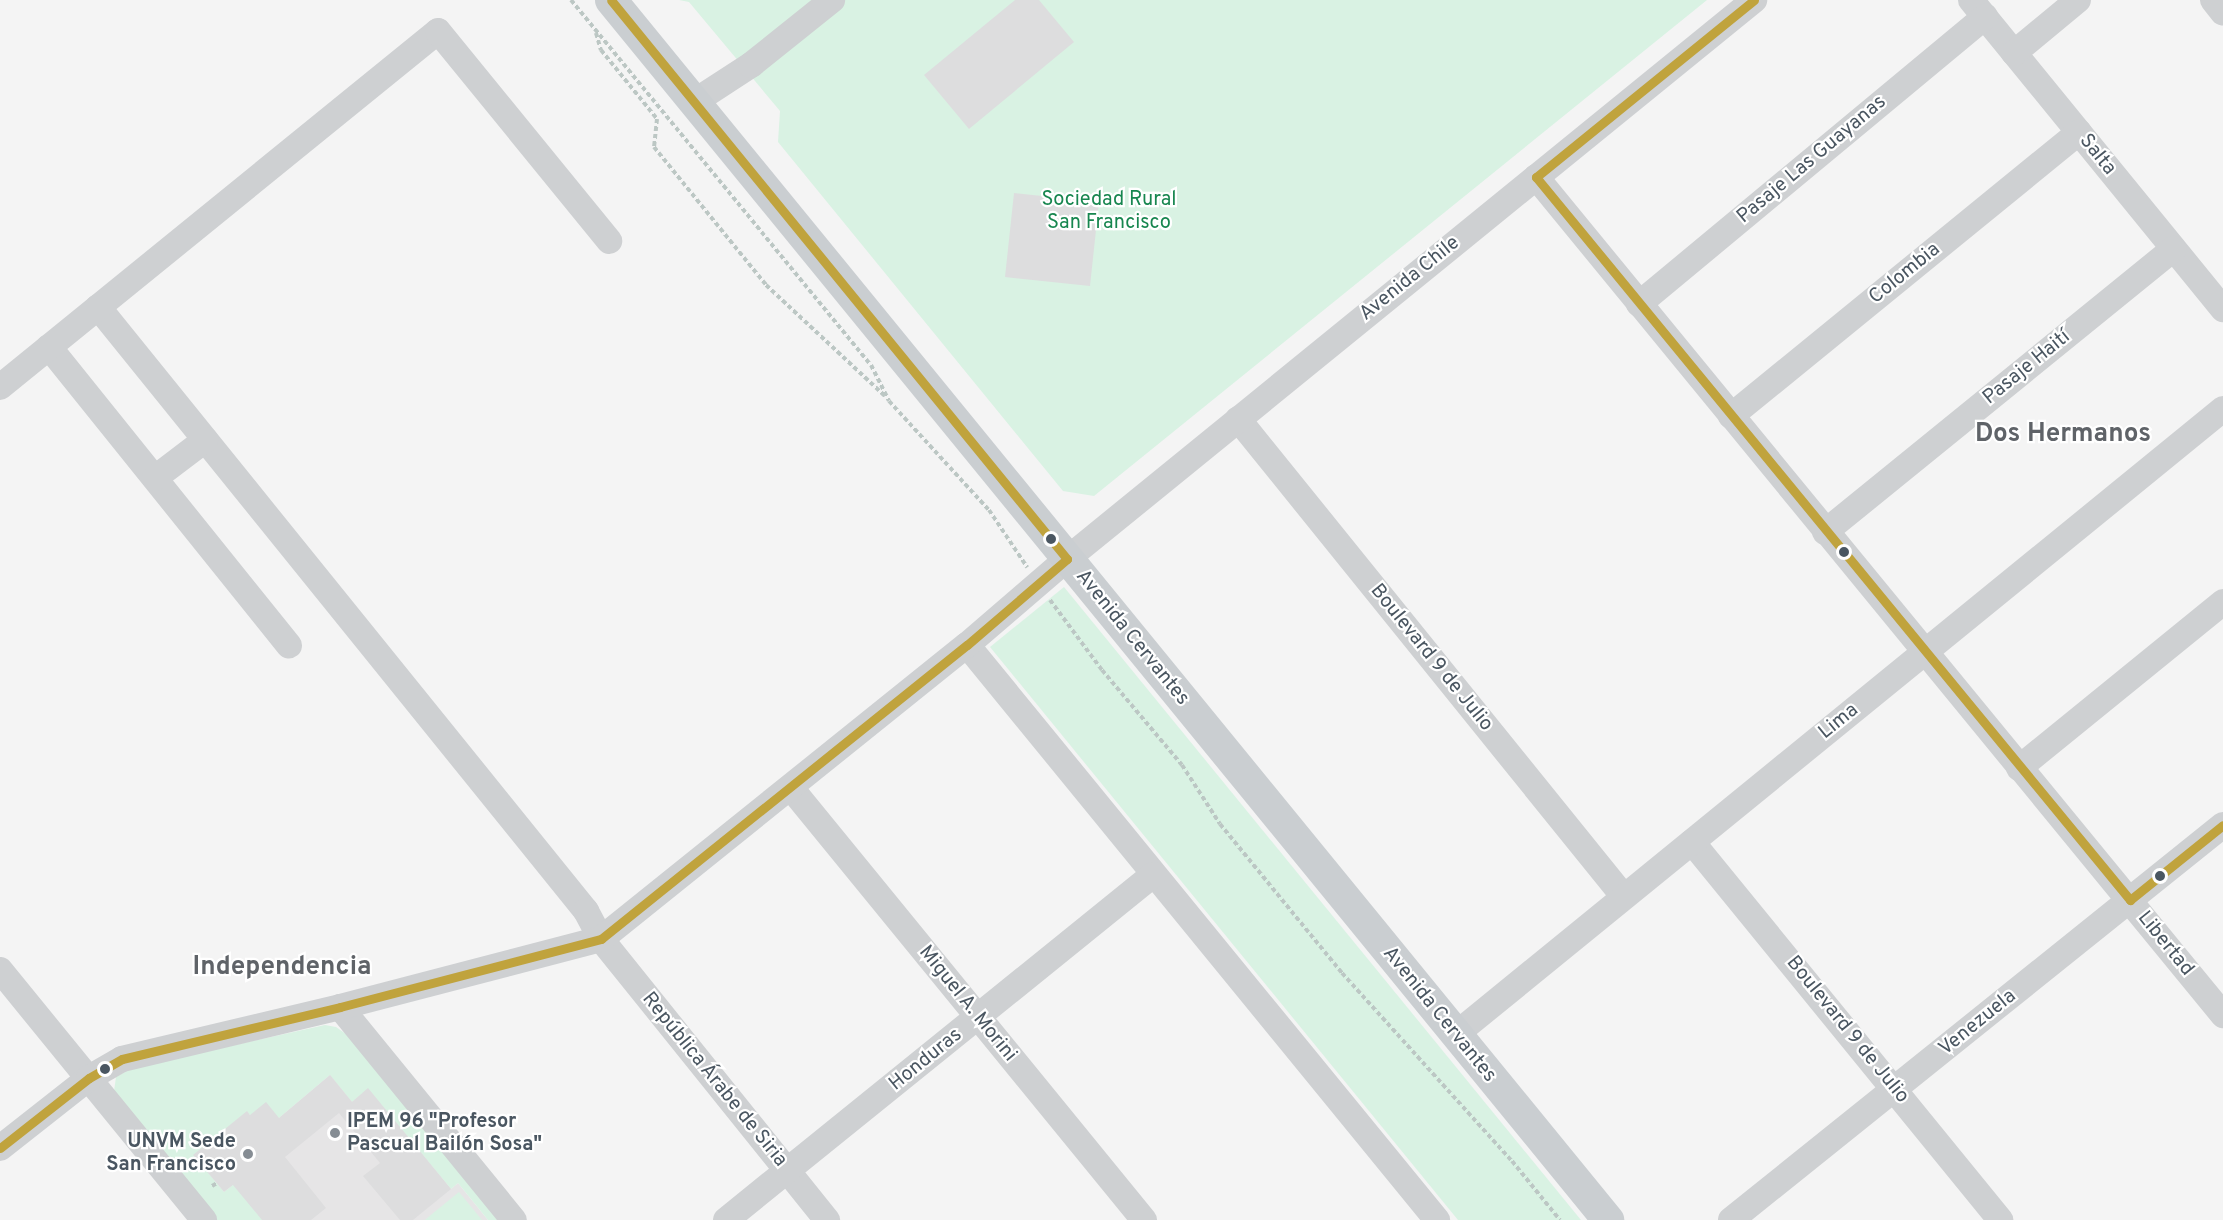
<!DOCTYPE html>
<meta charset="utf-8">
<style>
body{margin:0}
#map{position:relative;width:2223px;height:1220px;overflow:hidden;background:#f4f4f4;font-family:Overpass,sans-serif}
div>[style]{position:absolute}
[style*='--x']{left:calc(var(--x)*1px);top:calc(var(--y)*1px);width:calc(var(--w)*1px);rotate:calc(var(--a)*1deg)}
.education>*{inset:0;background:#e6e5e6}
.green>*{inset:0;background:#d9f2e3}
.building>*{inset:0;background:#ddddde}
.path>*{height:4px;margin-top:-2px;transform-origin:0;background:repeating-linear-gradient(90deg,#bcc7c4 0 4.5px,transparent 0 7.5px)}
.minor>*{height:26px;margin:-13px;padding:0 13px;transform-origin:13px;border-radius:13px;background:#ced0d2}
.major>*{height:32px;margin:-16px;padding:0 16px;transform-origin:16px;border-radius:16px;background:#caced1}
.bus-1>*{height:9px;margin:-4.5px;padding:0 4.5px;transform-origin:4.5px;border-radius:4.5px;background:#c0a33d}
.dots>*{width:16px;height:16px;translate:-50% -50%;box-sizing:border-box;border:3px solid #fff;border-radius:50%}
span{translate:-50% -50%;white-space:nowrap;text-align:center;line-height:1.15;-webkit-text-stroke:4.5px #fff;paint-order:stroke}
.street-label{font-size:20px;color:#4a5661}
.park-label{font-size:20px;color:#17864f}
.poi-label{font-size:20px;color:#4a5661;font-weight:700}
.left{translate:0 -50%;text-align:left}
.right{translate:-100% -50%;text-align:right}
.district-label{font-size:26px;color:#5f6368;font-weight:700}
</style>
<div id="map">
<div class="education">
<i style="clip-path:polygon(330px 1075px,368px 1088px,451px 1189px,458px 1183px,488px 1220px,262px 1220px,250px 1115px,279px 1118px)"></i>
</div>
<div class="green">
<i style="clip-path:polygon(679px 0,1707px 0,1094px 496px,1063px 491px,778px 142px,780px 111px,689px 2px)"></i>
<i style="clip-path:polygon(1064px 587px,1581px 1220px,1458px 1220px,990px 647px)"></i>
<i style="clip-path:polygon(325px 1025px,336px 1027px,346px 1034px,503px 1220px,488px 1220px,458px 1183px,451px 1189px,368px 1089px,352px 1102px,330px 1075px,279px 1118px,250px 1115px,247px 1112px,194px 1155px,224px 1192px,248px 1173px,262px 1220px,214px 1220px,114px 1091px,116px 1077px,132px 1068px)"></i>
<i style="clip-path:polygon(459px 1192px,482px 1220px,425px 1220px,432px 1214px)"></i>
</div>
<div class="building">
<i style="clip-path:polygon(1015px 0,1039px 0,1074px 42px,969px 129px,924px 75px)"></i>
<i style="clip-path:polygon(1014px 193px,1099px 202px,1090px 286px,1005px 277px)"></i>
<i style="clip-path:polygon(330px 1075px,352px 1102px,368px 1088px,451px 1189px,413px 1220px,400px 1220px,363px 1176px,380px 1163px,339px 1113px,285px 1157px,326px 1208px,311px 1220px,262px 1220px,233px 1185px,224px 1192px,193px 1155px,247px 1111px,250px 1115px,266px 1102px,279px 1118px)"></i>
</div>
<div class="path">
<i style="--x:571;--y:0;--w:472;--a:50.6"></i>
<i style="--x:871;--y:365;--w:40;--a:63.4"></i>
<i style="--x:889;--y:401;--w:148;--a:47.5"></i>
<i style="--x:989;--y:510;--w:69;--a:56.3"></i>
<i style="--x:596;--y:33;--w:18;--a:74"></i>
<i style="--x:601;--y:50;--w:89;--a:50.9"></i>
<i style="--x:657;--y:119;--w:28;--a:96"></i>
<i style="--x:654;--y:147;--w:178;--a:50.9"></i>
<i style="--x:766;--y:285;--w:163;--a:43"></i>
<i style="--x:1050;--y:600;--w:87;--a:53.4"></i>
<i style="--x:1102;--y:670;--w:124;--a:49.9"></i>
<i style="--x:1182;--y:765;--w:70;--a:57.2"></i>
<i style="--x:1220;--y:824;--w:193;--a:50.7"></i>
<i style="--x:1342;--y:973;--w:253;--a:47.9"></i>
<i style="--x:1512;--y:1161;--w:76;--a:50.9"></i>
<i style="--x:212;--y:1186;--w:6;--a:-31"></i>
</div>
<div class="minor">
<i style="--x:1971;--y:0;--w:399;--a:50.8"></i>
<i style="--x:2213;--y:0;--w:16;--a:52"></i>
<i style="--x:2014;--y:53;--w:83;--a:-39.6"></i>
<i style="--x:694;--y:102;--w:68;--a:-33"></i>
<i style="--x:751;--y:65;--w:104;--a:-38.7"></i>
<i style="--x:1536;--y:177;--w:1084;--a:50.65"></i>
<i style="--x:1639;--y:304;--w:450;--a:-39.7"></i>
<i style="--x:98;--y:307;--w:777;--a:51.06"></i>
<i style="--x:586;--y:911;--w:32;--a:62"></i>
<i style="--x:601;--y:939;--w:361;--a:51.2"></i>
<i style="--x:49;--y:347;--w:383;--a:51.2"></i>
<i style="--x:0;--y:387;--w:564;--a:-39.1"></i>
<i style="--x:438;--y:31;--w:271;--a:50.8"></i>
<i style="--x:1731;--y:416;--w:449;--a:-39.2"></i>
<i style="--x:1238;--y:419;--w:614;--a:51.08"></i>
<i style="--x:155;--y:478;--w:63;--a:-37.2"></i>
<i style="--x:1825;--y:532;--w:449;--a:-39.1"></i>
<i style="--x:967;--y:645;--w:743;--a:50.74"></i>
<i style="--x:2019;--y:768;--w:263;--a:-39.1"></i>
<i style="--x:791;--y:788;--w:558;--a:50.75"></i>
<i style="--x:1692;--y:842;--w:488;--a:50.8"></i>
<i style="--x:0;--y:970;--w:323;--a:50.8"></i>
<i style="--x:340;--y:1007;--w:275;--a:50.8"></i>
<i style="--x:1455;--y:1035;--w:991;--a:-39.18"></i>
<i style="--x:0;--y:1148;--w:113;--a:-38.2"></i>
<i style="--x:89;--y:1078;--w:38;--a:-30"></i>
<i style="--x:122;--y:1059;--w:224;--a:-13.4"></i>
<i style="--x:340;--y:1007;--w:270;--a:-14.6"></i>
<i style="--x:601;--y:939;--w:469;--a:-38.8"></i>
<i style="--x:967;--y:645;--w:132;--a:-40.7"></i>
<i style="--x:1067;--y:559;--w:886;--a:-39.13"></i>
<i style="--x:726;--y:1220;--w:549;--a:-38.94"></i>
<i style="--x:1731;--y:1220;--w:631;--a:-38.76"></i>
</div>
<div class="major">
<i style="--x:611;--y:0;--w:1576;--a:50.74"></i>
</div>
<div class="bus-1">
<i style="--x:1754;--y:0;--w:281;--a:140.9"></i>
<i style="--x:1536;--y:177;--w:936;--a:50.59"></i>
<i style="--x:2130;--y:900;--w:119;--a:-38.9"></i>
<i style="--x:0;--y:1148;--w:113;--a:-38.2"></i>
<i style="--x:89;--y:1078;--w:38;--a:-30"></i>
<i style="--x:122;--y:1059;--w:224;--a:-13.4"></i>
<i style="--x:340;--y:1007;--w:270;--a:-14.6"></i>
<i style="--x:601;--y:939;--w:469;--a:-38.8"></i>
<i style="--x:967;--y:645;--w:132;--a:-40.7"></i>
<i style="--x:1067;--y:559;--w:721;--a:-129.21"></i>
</div>
<div class="dots">
<i style="left:1051px;top:539px;background:#4a5661"></i>
<i style="left:1844px;top:552px;background:#4a5661"></i>
<i style="left:2160px;top:876px;background:#4a5661"></i>
<i style="left:105px;top:1069px;background:#4a5661"></i>
<i style="left:335px;top:1133px;background:#868d94"></i>
<i style="left:248px;top:1154px;background:#868d94"></i>
</div>
<div class="street-label">
<span style="left:2097px;top:155px;rotate:51deg">Salta</span>
<span style="left:1812px;top:160px;rotate:-40deg">Pasaje Las Guayanas</span>
<span style="left:1905px;top:274px;rotate:-39deg">Colombia</span>
<span style="left:1410px;top:279px;rotate:-39deg">Avenida Chile</span>
<span style="left:2027px;top:368px;rotate:-39deg">Pasaje Haití</span>
<span style="left:1132px;top:638px;rotate:51deg">Avenida Cervantes</span>
<span style="left:1431px;top:658px;rotate:51deg">Boulevard 9 de Julio</span>
<span style="left:1839px;top:722px;rotate:-39deg">Lima</span>
<span style="left:2165px;top:944px;rotate:51deg">Libertad</span>
<span style="left:967px;top:1004px;rotate:51deg">Miguel A. Morini</span>
<span style="left:1439px;top:1015px;rotate:51deg">Avenida Cervantes</span>
<span style="left:1978px;top:1023px;rotate:-39deg">Venezuela</span>
<span style="left:1847px;top:1030px;rotate:51deg">Boulevard 9 de Julio</span>
<span style="left:926px;top:1060px;rotate:-39deg">Honduras</span>
<span style="left:714px;top:1080px;rotate:51deg">República Árabe de Siria</span>
</div>
<div class="park-label">
<span style="left:1109px;top:212px">Sociedad Rural<br>San Francisco</span>
</div>
<div class="poi-label">
<span class="left" style="left:347px;top:1134px">IPEM 96 "Profesor<br>Pascual Bailón Sosa"</span>
<span class="right" style="left:236px;top:1154px">UNVM Sede<br>San Francisco</span>
</div>
<div class="district-label">
<span style="left:2063px;top:435px">Dos Hermanos</span>
<span style="left:282px;top:968px">Independencia</span>
</div>
</div>
